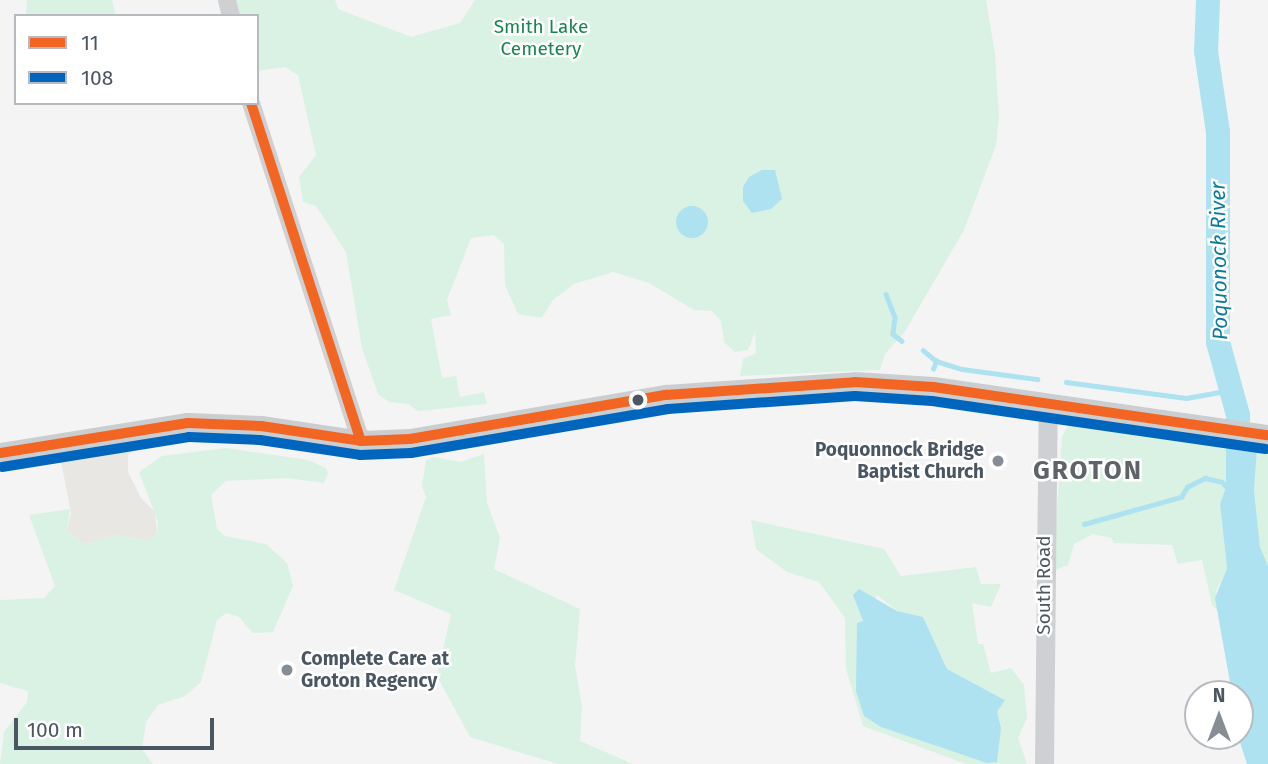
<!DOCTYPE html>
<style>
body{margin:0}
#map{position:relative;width:1268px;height:764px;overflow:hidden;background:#f4f4f4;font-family:"Fira Sans",sans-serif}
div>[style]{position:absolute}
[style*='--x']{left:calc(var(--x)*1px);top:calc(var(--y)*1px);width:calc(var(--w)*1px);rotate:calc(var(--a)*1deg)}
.commercial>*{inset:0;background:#e8e7e3}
.green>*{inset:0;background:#d9f2e3}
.water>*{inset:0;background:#aee2f0}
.round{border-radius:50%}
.stream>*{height:4.5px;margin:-2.25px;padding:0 2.25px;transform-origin:2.25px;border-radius:2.25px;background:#aee2f0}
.river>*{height:24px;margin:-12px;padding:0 12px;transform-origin:12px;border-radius:12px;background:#aee2f0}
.tertiary>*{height:18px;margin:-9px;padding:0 9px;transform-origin:9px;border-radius:9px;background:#ced0d2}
.secondary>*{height:19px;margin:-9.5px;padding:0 9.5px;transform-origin:9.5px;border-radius:9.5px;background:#ced0d4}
.primary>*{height:21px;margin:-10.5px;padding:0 10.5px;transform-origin:10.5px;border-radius:10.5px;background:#caced1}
.bus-1>*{height:10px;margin:-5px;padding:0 5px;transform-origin:5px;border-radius:5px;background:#f26522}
.bus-2>*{height:10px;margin:-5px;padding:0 5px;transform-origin:5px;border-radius:5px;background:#0065bd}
.dots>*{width:19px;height:19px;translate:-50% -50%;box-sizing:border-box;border:4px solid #fff;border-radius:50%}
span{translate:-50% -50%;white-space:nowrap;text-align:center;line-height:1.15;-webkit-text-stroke:5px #fff;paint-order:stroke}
.park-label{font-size:19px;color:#17864f}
.poi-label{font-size:19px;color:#4a5661;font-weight:700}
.right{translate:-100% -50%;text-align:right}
.left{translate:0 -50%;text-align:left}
.street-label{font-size:19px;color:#4a5661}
.water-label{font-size:21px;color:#0c7c9b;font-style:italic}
.district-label{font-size:26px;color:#5f6368;font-weight:700;letter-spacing:2px}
.legend{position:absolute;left:14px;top:14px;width:245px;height:91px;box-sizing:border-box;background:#fff;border:2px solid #b7bbc0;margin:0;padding:9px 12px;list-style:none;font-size:21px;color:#4a5661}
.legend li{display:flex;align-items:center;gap:14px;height:35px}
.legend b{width:35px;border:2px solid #b7bbc0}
.north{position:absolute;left:1184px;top:680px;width:70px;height:70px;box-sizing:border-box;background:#fff;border:2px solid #b7bbc0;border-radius:50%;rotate:0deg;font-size:19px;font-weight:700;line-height:28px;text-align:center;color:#4a5661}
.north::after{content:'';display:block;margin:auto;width:24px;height:32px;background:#868d94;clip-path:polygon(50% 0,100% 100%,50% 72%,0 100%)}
.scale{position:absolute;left:14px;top:718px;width:200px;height:32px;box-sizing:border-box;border:4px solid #4a5661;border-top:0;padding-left:9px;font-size:21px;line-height:24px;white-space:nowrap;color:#4a5661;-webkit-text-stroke:5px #fff;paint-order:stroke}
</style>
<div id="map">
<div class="commercial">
<i style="clip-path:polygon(137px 447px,128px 455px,128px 472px,141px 498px,155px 512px,157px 533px,149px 541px,118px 535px,85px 544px,67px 531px,71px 513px,61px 461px,104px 450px)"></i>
</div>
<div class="green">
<i style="clip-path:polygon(27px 0,112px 0,116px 16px,26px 16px)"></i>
<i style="clip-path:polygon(237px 0,335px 0,338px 9px,411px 37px,460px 23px,475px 0,986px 0,995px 54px,999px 117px,996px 145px,964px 230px,904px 333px,885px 354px,880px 370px,740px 376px,743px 359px,756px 353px,755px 332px,748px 350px,735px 352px,724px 342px,721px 321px,712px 311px,694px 310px,649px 283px,613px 272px,574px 284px,553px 300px,542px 318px,518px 314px,505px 285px,504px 244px,494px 235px,471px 238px,447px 300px,451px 315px,431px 319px,442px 378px,456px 376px,460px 397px,484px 392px,487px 404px,418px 411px,408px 404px,389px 402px,378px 394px,362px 348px,346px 252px,316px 206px,303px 202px,299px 177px,316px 155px,298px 75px,285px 67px,257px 71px,257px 16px,240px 16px)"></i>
<i style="clip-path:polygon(1097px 422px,1226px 445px,1232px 470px,1220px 504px,1227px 568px,1216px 591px,1218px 611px,1212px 605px,1202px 560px,1178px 564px,1172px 545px,1114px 543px,1111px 538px,1093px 534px,1074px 544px,1068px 565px,1053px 571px,1062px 436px,1070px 423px)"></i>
<i style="clip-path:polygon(226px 448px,308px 460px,326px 468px,328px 473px,324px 483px,287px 478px,226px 481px,211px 495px,217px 529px,225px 536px,266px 544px,287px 563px,293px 586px,273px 632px,253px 633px,239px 617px,226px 613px,217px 620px,201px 682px,185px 696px,158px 705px,146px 722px,142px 749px,153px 764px,0 764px,4px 732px,27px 702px,28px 691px,0 683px,0 600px,44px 598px,55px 586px,29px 515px,70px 509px,67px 531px,85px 544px,118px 535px,149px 541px,157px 533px,158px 522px,139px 472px,162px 456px)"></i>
<i style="clip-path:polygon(1257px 450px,1268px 450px,1268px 566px,1260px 547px,1254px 490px)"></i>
<i style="clip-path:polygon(484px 454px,487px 503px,500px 538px,494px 569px,580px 609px,575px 666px,582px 706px,580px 741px,633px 764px,558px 764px,470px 737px,437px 676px,451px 614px,394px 590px,426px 497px,422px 486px,426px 460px,434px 457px,460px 462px)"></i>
<i style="clip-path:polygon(evenodd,751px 520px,884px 549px,901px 576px,976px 567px,981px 584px,1001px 584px,991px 607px,972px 603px,978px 644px,983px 644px,991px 673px,1011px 668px,1024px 685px,1027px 718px,1018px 738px,1027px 764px,966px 764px,863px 726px,846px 669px,845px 618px,819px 582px,787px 572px,756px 549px,751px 520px,877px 595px,897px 611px,923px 617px,947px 669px,1004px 699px,997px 712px,992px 763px,881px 727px,863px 621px,877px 595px)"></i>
</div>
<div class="water">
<i style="clip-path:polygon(762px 170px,775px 170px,782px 199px,771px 209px,752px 213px,743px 201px,743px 187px,749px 177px)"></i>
<i class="round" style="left:676px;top:206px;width:32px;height:32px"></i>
<i style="clip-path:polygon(1226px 445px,1257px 450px,1254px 490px,1260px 547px,1268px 566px,1268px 764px,1247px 764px,1238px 736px,1240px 694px,1232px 694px,1215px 598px,1227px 568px,1220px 504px,1232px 470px)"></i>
<i style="clip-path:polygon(859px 589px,897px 611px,923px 617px,947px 669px,1005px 700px,997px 712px,1001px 728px,997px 762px,987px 763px,881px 727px,864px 716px,856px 691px,857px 623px,863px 621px,853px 595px)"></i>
</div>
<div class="stream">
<i style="--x:886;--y:294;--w:25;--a:69"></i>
<i style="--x:895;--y:317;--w:17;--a:97"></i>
<i style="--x:893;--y:334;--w:11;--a:38"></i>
<i style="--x:923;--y:350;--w:17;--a:40"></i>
<i style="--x:936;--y:361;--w:27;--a:17"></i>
<i style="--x:962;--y:369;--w:76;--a:7.6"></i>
<i style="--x:933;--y:369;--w:9;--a:-69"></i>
<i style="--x:1066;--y:382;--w:121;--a:7.6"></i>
<i style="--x:1186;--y:398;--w:47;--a:-9.9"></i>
<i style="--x:1084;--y:524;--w:101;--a:-15.6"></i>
<i style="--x:1181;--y:497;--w:12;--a:-59"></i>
<i style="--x:1187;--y:487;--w:20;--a:-27"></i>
<i style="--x:1205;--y:478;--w:17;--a:13"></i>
<i style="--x:1222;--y:482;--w:11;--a:45"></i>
</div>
<div class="river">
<i style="--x:1208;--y:0;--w:51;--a:92.2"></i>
<i style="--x:1206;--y:51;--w:82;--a:81.6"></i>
<i style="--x:1218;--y:132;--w:210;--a:90"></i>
<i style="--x:1218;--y:342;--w:76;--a:74.7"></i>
<i style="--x:1238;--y:415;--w:66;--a:90"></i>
</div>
<div class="tertiary">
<i style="--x:227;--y:0;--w:16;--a:76"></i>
<i style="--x:251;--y:103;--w:355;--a:72"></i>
</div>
<div class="secondary">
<i style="--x:1044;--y:764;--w:359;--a:-89.4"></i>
</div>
<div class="primary">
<i style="--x:0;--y:453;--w:190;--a:-9.1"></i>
<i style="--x:188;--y:423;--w:73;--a:2.4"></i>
<i style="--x:261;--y:426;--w:101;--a:8.5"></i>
<i style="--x:361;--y:441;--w:49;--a:-2.3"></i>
<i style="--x:410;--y:439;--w:260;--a:-9.8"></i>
<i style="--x:666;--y:395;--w:189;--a:-3.9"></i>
<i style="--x:855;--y:382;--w:78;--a:3.7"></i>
<i style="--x:933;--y:387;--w:338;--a:8.2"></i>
</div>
<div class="bus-1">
<i style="--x:251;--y:103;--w:355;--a:72"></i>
<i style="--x:0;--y:453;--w:190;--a:-9.1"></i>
<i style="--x:188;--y:423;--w:73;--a:2.4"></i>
<i style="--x:261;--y:426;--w:101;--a:8.5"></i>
<i style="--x:361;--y:441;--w:49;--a:-2.3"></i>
<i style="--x:410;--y:439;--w:260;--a:-9.8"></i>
<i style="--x:666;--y:395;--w:189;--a:-3.9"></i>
<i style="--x:855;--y:382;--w:78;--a:3.7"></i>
<i style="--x:933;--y:387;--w:338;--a:8.2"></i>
</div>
<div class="bus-2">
<i style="--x:2;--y:467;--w:189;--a:-9.1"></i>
<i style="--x:189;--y:437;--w:71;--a:2.4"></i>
<i style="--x:260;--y:440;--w:101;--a:8.5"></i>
<i style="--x:360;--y:455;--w:51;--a:-2.2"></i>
<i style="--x:411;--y:453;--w:261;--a:-9.7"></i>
<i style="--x:668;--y:409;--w:187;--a:-4"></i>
<i style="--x:855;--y:396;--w:77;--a:3.7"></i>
<i style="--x:932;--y:401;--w:337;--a:8.2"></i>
</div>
<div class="dots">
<i style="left:638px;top:400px;background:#4a5661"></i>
<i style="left:998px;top:461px;background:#868d94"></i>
<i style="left:287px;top:670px;background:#868d94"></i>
</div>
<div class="park-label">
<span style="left:541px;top:38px">Smith Lake<br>Cemetery</span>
</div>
<div class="poi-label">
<span class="right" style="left:984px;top:461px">Poquonnock Bridge<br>Baptist Church</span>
<span class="left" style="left:301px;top:670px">Complete Care at<br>Groton Regency</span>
</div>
<div class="street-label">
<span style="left:1044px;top:585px;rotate:-90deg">South Road</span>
</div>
<div class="water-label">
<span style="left:1219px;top:261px;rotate:-91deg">Poquonock River</span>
</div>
<div class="district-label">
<span style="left:1088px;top:471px">GROTON</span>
</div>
<ul class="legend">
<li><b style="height:9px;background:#f26522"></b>11</li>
<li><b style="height:9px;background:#0065bd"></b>108</li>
</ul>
<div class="north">N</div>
<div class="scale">100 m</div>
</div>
